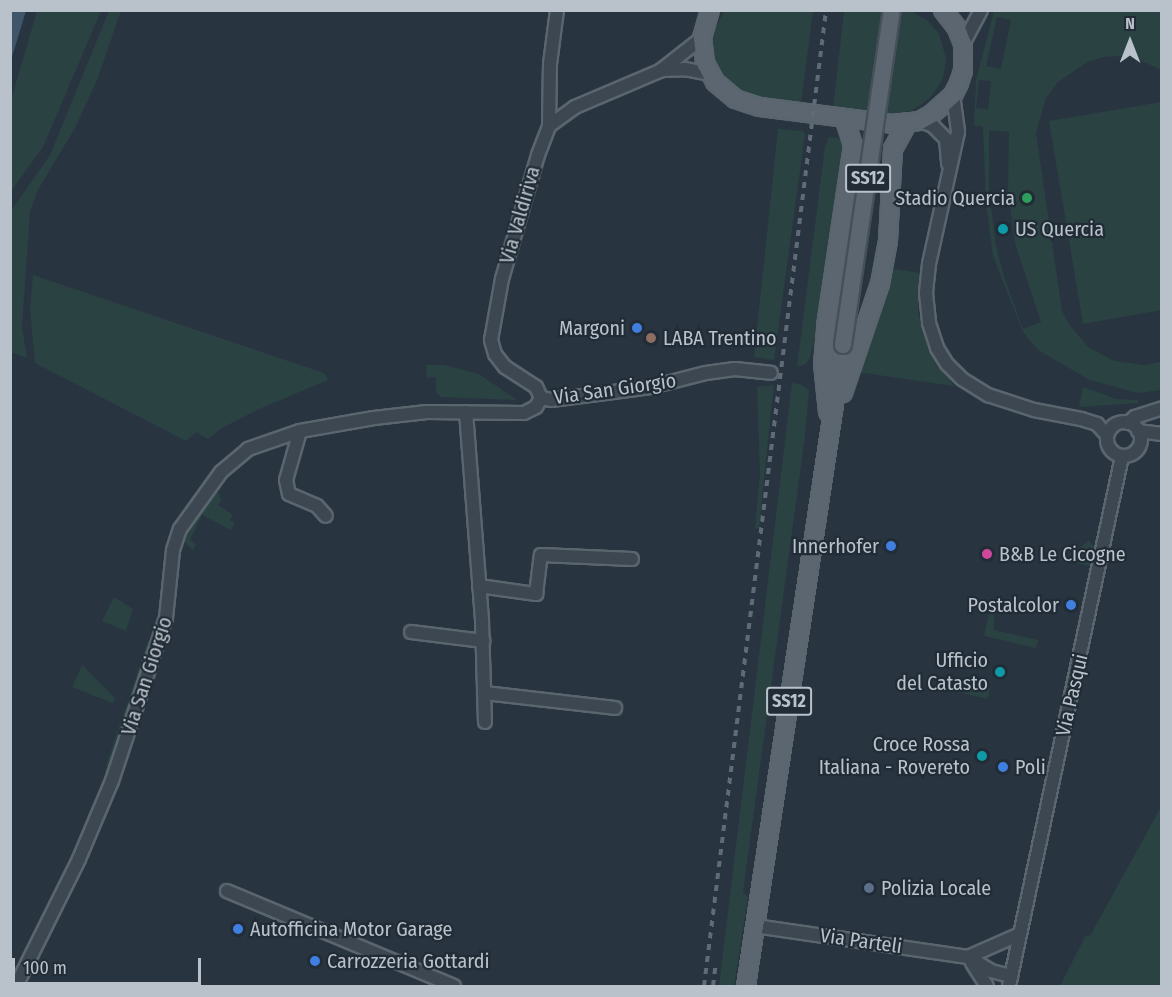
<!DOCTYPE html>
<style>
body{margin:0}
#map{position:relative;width:1172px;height:997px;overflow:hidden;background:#283541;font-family:"Fira Sans Condensed",sans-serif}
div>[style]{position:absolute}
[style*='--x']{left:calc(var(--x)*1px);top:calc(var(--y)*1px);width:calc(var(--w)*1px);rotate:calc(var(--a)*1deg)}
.green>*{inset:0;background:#2a4242}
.water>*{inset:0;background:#3f5569}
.roads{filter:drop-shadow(2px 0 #5a656e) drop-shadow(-2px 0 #5a656e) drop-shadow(0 2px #5a656e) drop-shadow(0 -2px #5a656e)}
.minor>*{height:12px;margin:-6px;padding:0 6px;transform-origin:6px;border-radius:6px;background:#3c4751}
.minor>.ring{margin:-6px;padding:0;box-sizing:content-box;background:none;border:12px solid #3c4751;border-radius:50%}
.major>*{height:16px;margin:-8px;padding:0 8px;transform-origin:8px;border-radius:8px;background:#5b6671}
.rail>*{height:4px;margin-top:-2px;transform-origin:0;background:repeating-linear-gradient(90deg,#5f6b77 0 6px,transparent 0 12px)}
.bridges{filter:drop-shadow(2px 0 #46505a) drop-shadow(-2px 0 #46505a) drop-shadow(0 2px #46505a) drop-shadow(0 -2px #46505a)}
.major-bridge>*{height:16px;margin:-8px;padding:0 8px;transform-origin:8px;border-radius:8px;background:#5b6671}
.dots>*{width:16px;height:16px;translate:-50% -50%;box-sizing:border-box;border:3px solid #212c36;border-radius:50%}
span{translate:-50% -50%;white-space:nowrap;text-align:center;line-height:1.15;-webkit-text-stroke:4.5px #212c36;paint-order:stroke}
.shield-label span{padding:2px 4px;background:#212c36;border:2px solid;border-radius:4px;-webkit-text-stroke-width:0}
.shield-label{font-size:18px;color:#b9c2cb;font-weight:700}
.poi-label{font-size:20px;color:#b9c2cb}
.right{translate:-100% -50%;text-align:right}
.left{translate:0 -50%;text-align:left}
.street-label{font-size:20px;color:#b9c2cb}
.frame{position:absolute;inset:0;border:12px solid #b9c2cb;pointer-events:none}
.north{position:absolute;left:1100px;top:12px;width:60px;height:60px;-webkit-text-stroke:4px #212c36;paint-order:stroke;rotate:0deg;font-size:16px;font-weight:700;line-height:24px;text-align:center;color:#b9c2cb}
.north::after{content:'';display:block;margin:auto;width:21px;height:27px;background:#b9c2cb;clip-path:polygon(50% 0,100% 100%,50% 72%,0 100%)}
.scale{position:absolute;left:12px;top:958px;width:189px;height:27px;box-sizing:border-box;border:3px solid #b9c2cb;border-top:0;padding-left:8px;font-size:18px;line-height:21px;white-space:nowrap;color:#b9c2cb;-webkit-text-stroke:4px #212c36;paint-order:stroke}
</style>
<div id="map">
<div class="green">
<i style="clip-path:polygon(37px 11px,101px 11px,43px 147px,11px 191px,11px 100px)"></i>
<i style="clip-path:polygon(109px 11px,121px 11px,97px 80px,75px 128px,38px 190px,30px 211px,22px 327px,27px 358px,11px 352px,11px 211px,50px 155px)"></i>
<i style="clip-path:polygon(725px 11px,813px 11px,801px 104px,749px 95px,726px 81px,715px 62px,712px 45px,715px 29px)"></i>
<i style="clip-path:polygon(844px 11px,911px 11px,928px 21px,939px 34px,946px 58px,943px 79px,930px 98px,913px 110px,897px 114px,833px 108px)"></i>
<i style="clip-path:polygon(evenodd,994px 11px,1161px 11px,1161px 70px,1140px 60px,1122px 56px,1104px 57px,1087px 62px,1057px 83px,1046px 98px,1036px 133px,1062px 311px,1069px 324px,1088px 347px,1114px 361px,1144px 365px,1161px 362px,1161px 390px,1138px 393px,1090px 380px,1038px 350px,1023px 332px,993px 256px,986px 204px,983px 126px,974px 126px,976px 80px,994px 11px,997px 17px,1011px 20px,1001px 69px,986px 66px,997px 17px,994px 11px,979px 80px,991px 81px,988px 109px,976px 108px,979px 80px,994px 11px,989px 130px,1009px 132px,1008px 190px,1015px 243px,1041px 322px,1023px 329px,1004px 277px,996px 246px,989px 192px,989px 130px)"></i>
<i style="clip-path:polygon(1161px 102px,1161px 310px,1083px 324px,1049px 121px)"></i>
<i style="clip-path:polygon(778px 129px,803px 131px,805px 134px,774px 360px,754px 357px)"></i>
<i style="clip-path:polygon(829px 137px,845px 139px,840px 175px,815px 338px,810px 358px,806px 364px,797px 367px,825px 146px)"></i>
<i style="clip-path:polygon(890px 268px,919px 273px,918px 313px,925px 337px,932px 354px,954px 386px,857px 372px)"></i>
<i style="clip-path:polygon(33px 275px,324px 373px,328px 380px,259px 409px,222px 428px,208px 439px,196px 432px,186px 441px,35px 363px,30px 310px)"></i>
<i style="clip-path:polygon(426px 365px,444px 365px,479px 374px,517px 400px,441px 397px,436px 392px,436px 377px,427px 378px)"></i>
<i style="clip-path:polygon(792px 383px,800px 384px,809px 390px,805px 436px,743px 892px,748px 897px,734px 986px,719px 986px)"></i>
<i style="clip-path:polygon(774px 385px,771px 410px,759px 529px,755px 528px,760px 474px,757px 387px)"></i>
<i style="clip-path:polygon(1083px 387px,1116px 399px,1138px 400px,1138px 403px,1079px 407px)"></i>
<i style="clip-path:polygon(212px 489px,220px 494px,219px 497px,222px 499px,218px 505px,233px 515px,230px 520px,235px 522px,231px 530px,202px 515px,190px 540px,196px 544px,193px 550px,181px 539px)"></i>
<i style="clip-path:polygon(1089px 540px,1094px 547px,1090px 566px,1058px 560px,1069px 557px)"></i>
<i style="clip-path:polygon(114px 597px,133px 609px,126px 631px,102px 621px)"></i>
<i style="clip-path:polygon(989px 613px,994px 614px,994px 630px,1038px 640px,1036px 648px,984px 636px)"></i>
<i style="clip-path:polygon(148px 641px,154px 643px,121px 745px,102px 791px,107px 763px)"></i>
<i style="clip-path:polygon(82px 665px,115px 698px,113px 703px,72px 687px)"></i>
<i style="clip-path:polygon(950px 679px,990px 688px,988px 699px,948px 690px)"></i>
<i style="clip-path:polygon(1161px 807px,1161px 986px,1060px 986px,1086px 935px,1090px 936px)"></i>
</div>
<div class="water">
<i style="clip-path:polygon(11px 10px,26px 11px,11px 60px,10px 11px)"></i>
</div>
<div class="roads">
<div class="minor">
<i style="--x:963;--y:44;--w:38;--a:-62"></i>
<i style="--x:661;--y:70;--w:24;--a:-2"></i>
<i style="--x:685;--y:69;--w:25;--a:11"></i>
<i style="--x:953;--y:95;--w:37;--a:82"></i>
<i style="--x:958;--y:132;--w:135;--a:102.4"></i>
<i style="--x:929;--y:264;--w:29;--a:96"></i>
<i style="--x:926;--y:293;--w:30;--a:84"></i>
<i style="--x:929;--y:323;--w:26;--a:72"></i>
<i style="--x:937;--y:348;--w:19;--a:58"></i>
<i style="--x:947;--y:364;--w:21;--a:45"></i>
<i style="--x:962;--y:379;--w:31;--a:32"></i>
<i style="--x:988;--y:395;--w:48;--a:18.1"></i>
<i style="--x:1034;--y:410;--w:48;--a:10.8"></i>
<i style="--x:1081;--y:419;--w:17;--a:17"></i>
<i style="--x:1097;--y:424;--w:15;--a:48"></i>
<i style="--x:920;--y:121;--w:14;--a:21"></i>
<i style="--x:933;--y:126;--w:18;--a:45"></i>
<i style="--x:946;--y:139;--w:25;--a:85"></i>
<i style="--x:549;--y:126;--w:32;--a:-36"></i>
<i style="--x:575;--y:107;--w:92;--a:-23"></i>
<i style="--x:660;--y:71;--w:53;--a:-38.2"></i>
<i style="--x:541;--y:398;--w:12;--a:-114"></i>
<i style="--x:536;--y:387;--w:37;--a:-147"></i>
<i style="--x:505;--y:367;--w:16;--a:-128"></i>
<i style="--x:495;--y:354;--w:15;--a:-106"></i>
<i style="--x:491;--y:340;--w:62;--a:-79.8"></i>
<i style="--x:502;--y:279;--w:129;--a:-73.8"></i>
<i style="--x:538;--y:155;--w:31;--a:-69"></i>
<i style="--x:549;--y:126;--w:62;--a:-89.1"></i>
<i style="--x:550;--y:64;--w:54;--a:-82.6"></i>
<i style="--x:541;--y:398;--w:10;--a:11"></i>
<i style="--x:551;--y:400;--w:55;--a:-7.3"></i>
<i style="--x:606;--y:393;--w:45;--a:-7.6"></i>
<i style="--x:651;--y:387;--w:57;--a:-14.3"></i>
<i style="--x:706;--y:373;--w:29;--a:-8"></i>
<i style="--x:735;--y:369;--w:36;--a:6"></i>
<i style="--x:466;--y:412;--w:211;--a:85.6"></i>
<i style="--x:482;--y:622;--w:100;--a:88.3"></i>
<i class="ring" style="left:1107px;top:422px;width:22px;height:22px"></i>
<i style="--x:1128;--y:423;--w:9;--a:-41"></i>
<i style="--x:1135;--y:417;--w:28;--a:-18"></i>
<i style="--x:300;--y:431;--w:51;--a:105.9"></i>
<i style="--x:286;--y:480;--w:14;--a:78"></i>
<i style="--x:289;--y:494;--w:30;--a:23"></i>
<i style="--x:317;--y:506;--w:13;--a:48"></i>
<i style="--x:1138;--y:431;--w:24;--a:7"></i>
<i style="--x:479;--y:586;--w:58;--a:8"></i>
<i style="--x:536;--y:594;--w:39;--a:-83"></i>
<i style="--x:541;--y:555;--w:91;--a:2.5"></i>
<i style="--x:411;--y:632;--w:73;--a:7.1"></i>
<i style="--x:484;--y:693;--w:132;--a:6.5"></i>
<i style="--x:227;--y:891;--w:246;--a:22.7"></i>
<i style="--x:755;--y:926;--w:215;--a:8.3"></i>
<i style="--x:968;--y:957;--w:27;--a:31"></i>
<i style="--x:991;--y:971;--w:21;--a:14"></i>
<i style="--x:968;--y:957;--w:57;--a:-23.9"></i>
<i style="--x:972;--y:963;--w:27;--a:57"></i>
<i style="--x:16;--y:986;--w:142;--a:-63.6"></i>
<i style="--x:79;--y:859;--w:85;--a:-67.1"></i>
<i style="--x:112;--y:781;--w:172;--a:-71.7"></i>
<i style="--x:166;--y:618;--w:68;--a:-84.1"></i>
<i style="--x:173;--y:550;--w:22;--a:-72"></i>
<i style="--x:180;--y:529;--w:70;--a:-54.3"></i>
<i style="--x:221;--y:472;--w:35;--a:-40"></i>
<i style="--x:248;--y:449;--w:55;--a:-19.1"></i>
<i style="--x:300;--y:431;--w:75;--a:-10"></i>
<i style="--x:374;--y:418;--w:53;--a:-6.5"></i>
<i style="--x:427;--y:412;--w:97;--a:0.6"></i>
<i style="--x:524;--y:413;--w:13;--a:-27"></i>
<i style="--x:536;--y:407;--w:10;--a:-61"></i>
<i style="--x:1009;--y:986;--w:542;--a:-77.96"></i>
</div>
<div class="major">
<i style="--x:710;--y:10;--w:29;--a:106"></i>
<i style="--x:702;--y:38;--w:25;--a:83"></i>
<i style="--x:705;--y:63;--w:21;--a:62"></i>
<i style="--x:715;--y:82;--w:26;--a:40"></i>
<i style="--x:735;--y:99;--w:26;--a:18"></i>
<i style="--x:760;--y:107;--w:133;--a:7.3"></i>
<i style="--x:892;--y:124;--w:28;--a:-6"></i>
<i style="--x:920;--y:121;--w:14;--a:-30"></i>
<i style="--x:932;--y:114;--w:28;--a:-42"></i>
<i style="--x:953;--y:95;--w:13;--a:-63"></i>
<i style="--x:959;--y:83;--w:13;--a:-72"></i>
<i style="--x:963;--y:71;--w:27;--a:-90"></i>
<i style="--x:963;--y:44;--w:17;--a:-111"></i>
<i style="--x:957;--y:28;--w:23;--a:-128"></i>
<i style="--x:843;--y:393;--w:115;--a:-71.3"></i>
<i style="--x:880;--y:284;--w:44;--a:-79.5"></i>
<i style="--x:888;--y:241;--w:92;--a:-86.9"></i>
<i style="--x:893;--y:149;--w:29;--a:-61"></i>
<i style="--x:828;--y:412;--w:48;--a:-95.9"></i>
<i style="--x:823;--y:364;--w:38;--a:-85"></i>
<i style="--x:826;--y:326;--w:183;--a:-81.5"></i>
<i style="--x:853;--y:145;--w:28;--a:-108"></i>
<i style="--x:746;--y:986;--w:648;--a:-81.39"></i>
</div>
</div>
<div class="rail">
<i style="--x:704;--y:986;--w:984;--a:-82.87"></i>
<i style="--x:713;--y:986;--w:23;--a:-83"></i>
</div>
<div class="bridges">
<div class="major-bridge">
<i style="--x:843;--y:345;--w:339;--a:-81.7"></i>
</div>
</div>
<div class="dots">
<i style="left:1027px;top:198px;background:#2e9e5b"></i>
<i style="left:1003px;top:229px;background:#0f9aa8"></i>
<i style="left:637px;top:328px;background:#3f7fe0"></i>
<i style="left:651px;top:338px;background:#8d6e63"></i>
<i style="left:891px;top:546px;background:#3f7fe0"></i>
<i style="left:987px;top:554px;background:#d1479c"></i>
<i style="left:1071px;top:605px;background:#3f7fe0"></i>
<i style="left:1000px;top:672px;background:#0f9aa8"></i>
<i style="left:982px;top:756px;background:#0f9aa8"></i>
<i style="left:1003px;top:767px;background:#3f7fe0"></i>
<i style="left:869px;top:888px;background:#5c6f8a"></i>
<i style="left:238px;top:929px;background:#3f7fe0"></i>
<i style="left:315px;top:961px;background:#3f7fe0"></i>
</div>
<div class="shield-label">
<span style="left:868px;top:178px">SS12</span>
<span style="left:789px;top:701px">SS12</span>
</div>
<div class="poi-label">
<span class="right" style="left:1015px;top:198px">Stadio Quercia</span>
<span class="left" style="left:1015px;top:229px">US Quercia</span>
<span class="right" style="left:625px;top:328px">Margoni</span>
<span class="left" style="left:663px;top:338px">LABA Trentino</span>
<span class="right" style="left:879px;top:546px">Innerhofer</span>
<span class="left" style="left:999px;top:554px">B&amp;B Le Cicogne</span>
<span class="right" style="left:1059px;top:605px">Postalcolor</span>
<span class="right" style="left:988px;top:672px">Ufficio<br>del Catasto</span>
<span class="right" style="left:970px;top:756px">Croce Rossa<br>Italiana - Rovereto</span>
<span class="left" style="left:1015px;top:767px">Poli</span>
<span class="left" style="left:881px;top:888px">Polizia Locale</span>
<span class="left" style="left:250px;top:929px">Autofficina Motor Garage</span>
<span class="left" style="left:327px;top:961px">Carrozzeria Gottardi</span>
</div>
<div class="street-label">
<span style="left:520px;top:215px;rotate:-74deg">Via Valdiriva</span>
<span style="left:615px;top:389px;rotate:-8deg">Via San Giorgio</span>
<span style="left:147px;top:676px;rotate:-72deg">Via San Giorgio</span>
<span style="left:1072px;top:695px;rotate:-77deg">Via Pasqui</span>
<span style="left:861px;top:941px;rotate:8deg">Via Parteli</span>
</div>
<div class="frame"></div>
<div class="north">N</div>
<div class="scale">100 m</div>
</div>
